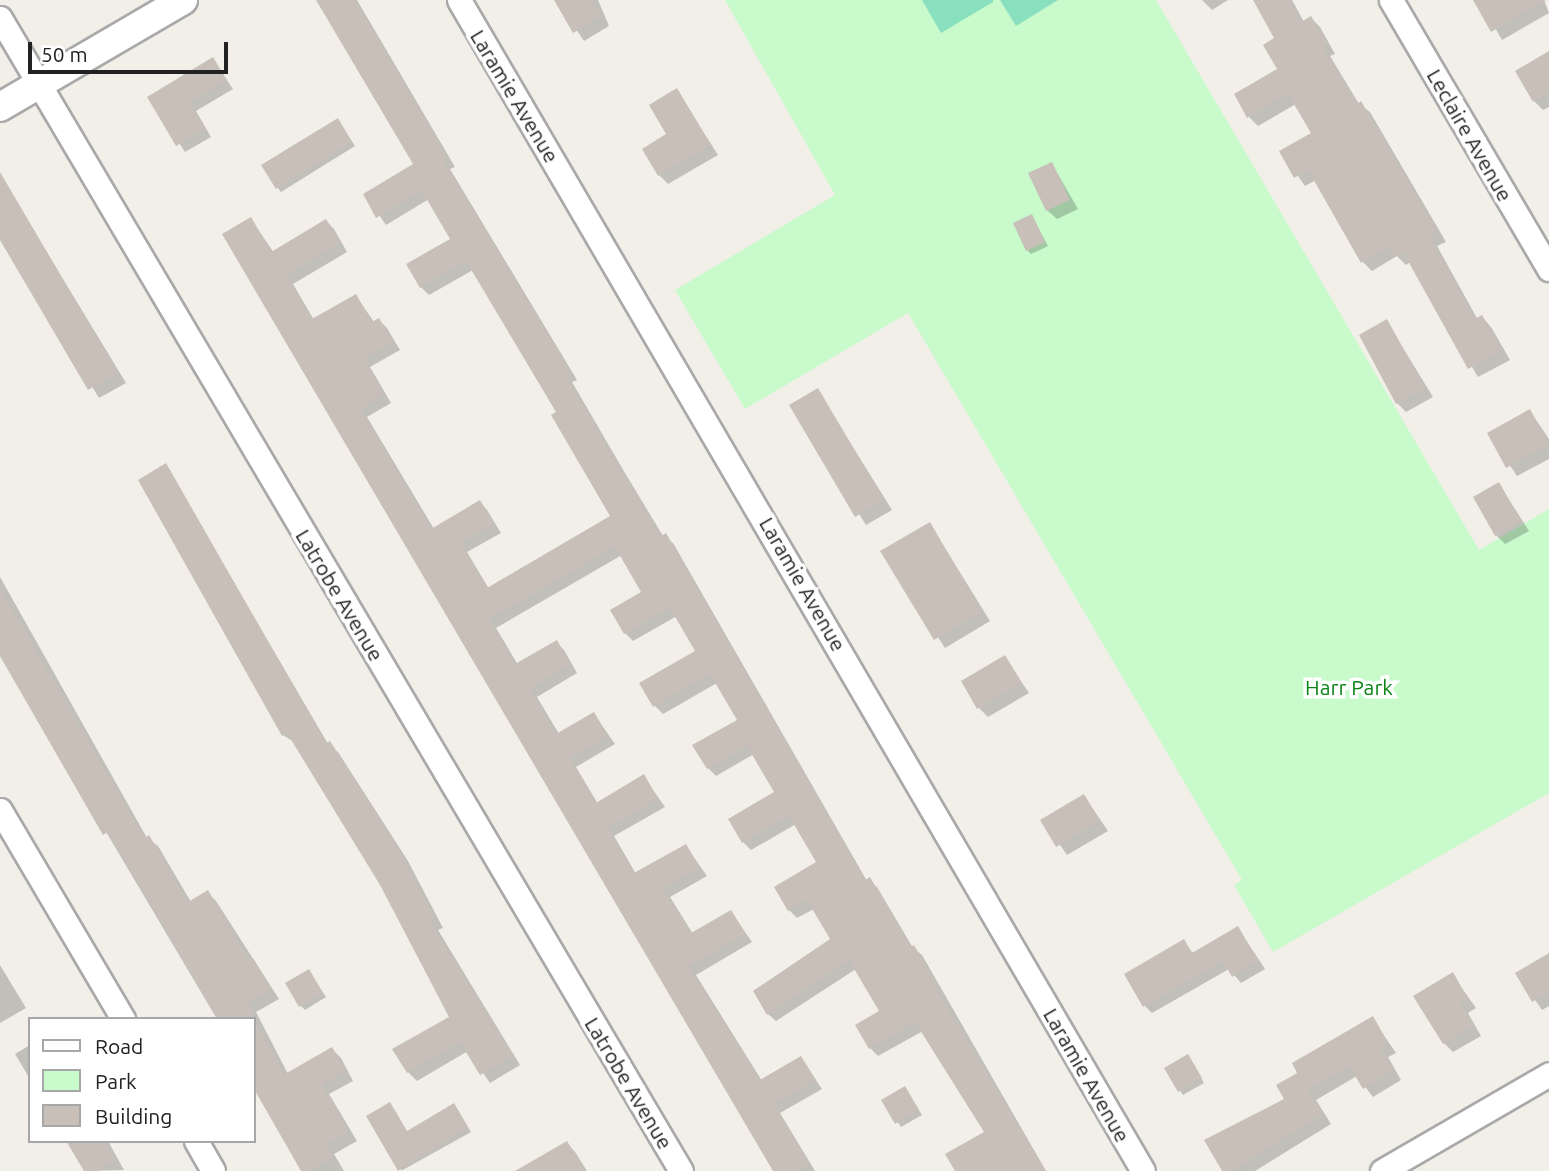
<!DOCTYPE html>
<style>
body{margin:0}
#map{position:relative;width:1549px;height:1171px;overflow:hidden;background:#f2efe9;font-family:Ubuntu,sans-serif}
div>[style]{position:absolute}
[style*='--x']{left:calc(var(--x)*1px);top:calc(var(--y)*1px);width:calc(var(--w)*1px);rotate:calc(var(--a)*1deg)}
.park>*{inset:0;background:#c8facc}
.pitch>*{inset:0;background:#88e0be}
.shadow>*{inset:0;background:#0003}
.building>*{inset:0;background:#c7bfb8}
.roads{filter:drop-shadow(2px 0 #a9a9a9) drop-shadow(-2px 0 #a9a9a9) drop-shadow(0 2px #a9a9a9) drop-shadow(0 -2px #a9a9a9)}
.minor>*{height:23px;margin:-11.5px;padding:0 11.5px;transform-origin:11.5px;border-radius:11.5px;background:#fff}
.tertiary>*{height:28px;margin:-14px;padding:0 14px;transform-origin:14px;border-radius:14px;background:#fff}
span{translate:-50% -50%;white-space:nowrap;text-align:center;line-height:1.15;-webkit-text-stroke:7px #fff;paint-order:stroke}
.street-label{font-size:21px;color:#222}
.park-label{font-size:21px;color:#0c8416}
.legend{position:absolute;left:28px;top:1017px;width:228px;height:126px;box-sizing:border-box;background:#fff;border:2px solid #a7a7a7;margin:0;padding:9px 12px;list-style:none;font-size:21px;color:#222}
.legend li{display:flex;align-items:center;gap:14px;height:35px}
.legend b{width:35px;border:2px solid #a7a7a7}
.scale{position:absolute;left:28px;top:42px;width:200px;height:32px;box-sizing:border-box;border:4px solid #222;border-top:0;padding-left:9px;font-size:21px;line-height:24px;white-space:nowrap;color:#222;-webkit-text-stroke:5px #fff;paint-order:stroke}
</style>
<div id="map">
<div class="park">
<i style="clip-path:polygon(725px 0,1156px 0,1479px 550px,1549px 509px,1549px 793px,1273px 952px,1234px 885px,1242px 880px,908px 313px,745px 409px,675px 290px,835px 195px)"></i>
</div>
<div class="pitch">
<i style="clip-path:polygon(922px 0,993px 0,993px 2px,941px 33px)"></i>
<i style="clip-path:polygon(1000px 0,1058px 0,1016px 26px)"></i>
</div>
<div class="shadow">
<i style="clip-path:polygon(322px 0,357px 0,455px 167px,450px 169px,577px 380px,572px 382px,625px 473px,663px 536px,673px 543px,867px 881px,877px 887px,913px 948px,922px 955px,1046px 1171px,957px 1171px,986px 1132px,923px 1031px,878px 1056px,870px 1048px,881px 1011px,856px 969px,776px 1021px,768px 1014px,832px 940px,814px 909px,797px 918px,789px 910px,819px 862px,796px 824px,751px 850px,743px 842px,776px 793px,754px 754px,716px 776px,708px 768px,739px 720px,717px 683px,663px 714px,655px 706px,698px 651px,677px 616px,633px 641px,625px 633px,643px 593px,622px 555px,496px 628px,518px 665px,556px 642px,564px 650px,577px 673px,537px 697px,559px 734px,594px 714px,615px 744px,576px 767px,598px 804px,644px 777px,665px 807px,614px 836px,636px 874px,686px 846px,707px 876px,670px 897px,693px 934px,731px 912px,752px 942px,696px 975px,762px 1081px,801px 1058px,822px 1089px,780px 1113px,815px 1171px,775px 1171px,224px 235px,251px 219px,274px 253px,326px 221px,334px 229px,347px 252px,293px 284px,314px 320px,356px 296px,374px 322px,379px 320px,387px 328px,400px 350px,370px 367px,391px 403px,367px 417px,434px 529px,480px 502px,487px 510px,501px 533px,467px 552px,489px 589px,613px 517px,558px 412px,473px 270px,429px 295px,421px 287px,452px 239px,429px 199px,386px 225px,365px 195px,415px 164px)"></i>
<i style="clip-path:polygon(556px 0,598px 0,609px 26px,584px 41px)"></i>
<i style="clip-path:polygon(1202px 0,1228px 0,1212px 10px)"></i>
<i style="clip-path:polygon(1255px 0,1292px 0,1304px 22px,1311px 18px,1320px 27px,1335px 54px,1330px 56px,1359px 104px,1370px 112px,1446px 242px,1437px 246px,1478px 320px,1482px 317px,1491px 327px,1510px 360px,1478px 377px,1410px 262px,1406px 265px,1397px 256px,1372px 271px,1363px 262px,1316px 180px,1305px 186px,1281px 152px,1313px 133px,1296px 104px,1258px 126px,1249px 117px,1236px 95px,1280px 69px,1276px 39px)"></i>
<i style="clip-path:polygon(1479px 0,1544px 0,1549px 13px,1502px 40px)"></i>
<i style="clip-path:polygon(1549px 53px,1549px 107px,1543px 110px,1534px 101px)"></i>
<i style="clip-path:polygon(213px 59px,233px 89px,196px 111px,211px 137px,185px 152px,149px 97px)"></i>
<i style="clip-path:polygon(677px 91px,718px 155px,668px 184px,659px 175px)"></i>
<i style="clip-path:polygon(338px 120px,355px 146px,281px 192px,277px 187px)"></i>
<i style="clip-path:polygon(1052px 164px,1078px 209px,1057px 219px,1047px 210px)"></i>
<i style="clip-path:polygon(9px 190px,126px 383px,99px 398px,0 236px,0 196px)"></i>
<i style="clip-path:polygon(1032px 216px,1048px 246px,1031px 254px,1027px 250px)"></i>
<i style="clip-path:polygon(1387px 322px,1433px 397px,1406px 412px,1397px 403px)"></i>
<i style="clip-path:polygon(818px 391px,892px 510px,866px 525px,792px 406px)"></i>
<i style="clip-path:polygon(1530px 411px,1549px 439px,1549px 459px,1517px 476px,1489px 434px)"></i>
<i style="clip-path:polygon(166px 466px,328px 744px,338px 752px,408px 861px,443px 928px,438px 930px,520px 1065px,490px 1083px,468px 1051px,417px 1081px,408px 1072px,451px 1017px,382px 884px,294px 742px,283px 735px)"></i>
<i style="clip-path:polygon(1499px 484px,1529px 531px,1505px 544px,1496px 535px)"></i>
<i style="clip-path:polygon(930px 524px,990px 621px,945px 648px,883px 551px)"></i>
<i style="clip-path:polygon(0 577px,147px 838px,158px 846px,191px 902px,207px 892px,216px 901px,279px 999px,256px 1012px,288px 1074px,332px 1049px,341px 1058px,353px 1081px,329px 1094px,357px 1141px,334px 1154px,344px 1171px,307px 1171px,254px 1082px,254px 1019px,217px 1019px,0 653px)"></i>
<i style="clip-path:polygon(1005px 658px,1029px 693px,988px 717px,979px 708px)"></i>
<i style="clip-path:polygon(1084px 796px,1108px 831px,1067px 855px,1043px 820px)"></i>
<i style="clip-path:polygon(1238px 928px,1265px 969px,1241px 983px,1229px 969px,1152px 1013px,1145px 1006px,1183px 942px,1194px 954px)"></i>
<i style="clip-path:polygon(1549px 955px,1549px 1006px,1542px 1010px,1517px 974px)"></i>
<i style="clip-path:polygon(0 965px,26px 1008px,0 1023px)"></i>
<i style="clip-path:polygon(309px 971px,326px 997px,305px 1010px,301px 1006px)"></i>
<i style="clip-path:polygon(1452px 974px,1476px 1008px,1468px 1013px,1481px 1036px,1453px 1052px,1444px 1043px)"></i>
<i style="clip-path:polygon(1372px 1018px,1396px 1053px,1388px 1057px,1401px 1080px,1373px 1097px,1357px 1076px,1316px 1100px,1331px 1124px,1255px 1171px,1224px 1171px,1287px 1100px,1300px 1073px)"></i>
<i style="clip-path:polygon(30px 1045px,30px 1079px,15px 1054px)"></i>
<i style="clip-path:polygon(1191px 1060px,1204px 1083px,1183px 1095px,1166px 1069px)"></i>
<i style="clip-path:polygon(905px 1088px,922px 1115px,901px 1127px,884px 1101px)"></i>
<i style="clip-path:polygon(454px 1105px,471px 1132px,401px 1171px,408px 1133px)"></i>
<i style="clip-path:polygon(68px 1141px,108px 1141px,124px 1170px,86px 1171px)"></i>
<i style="clip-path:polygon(567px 1143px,575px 1152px,587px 1171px,547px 1171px)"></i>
</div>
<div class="building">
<i style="clip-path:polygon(316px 0,355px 0,448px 158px,444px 161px,570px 371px,565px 374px,617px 463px,661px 536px,666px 533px,865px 880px,870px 877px,911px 947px,914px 945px,938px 986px,935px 988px,1046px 1171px,955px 1171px,945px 1154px,984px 1132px,915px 1022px,869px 1049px,855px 1025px,879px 1011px,849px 960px,767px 1015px,753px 991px,830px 939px,807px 900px,788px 911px,774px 887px,816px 862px,789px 816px,742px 843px,728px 819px,774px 792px,747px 746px,707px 769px,692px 745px,737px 720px,710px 674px,653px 707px,639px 683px,695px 651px,670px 608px,624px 634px,610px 610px,641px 592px,615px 547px,489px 619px,515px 664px,557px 640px,570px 664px,530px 689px,556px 734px,594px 712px,608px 736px,570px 758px,596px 803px,644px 774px,658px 799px,608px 828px,634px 873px,686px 844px,700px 868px,663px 889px,691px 933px,731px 910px,746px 934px,689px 966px,760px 1080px,801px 1056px,816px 1080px,774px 1104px,809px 1164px,797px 1171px,773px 1171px,222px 234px,251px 217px,271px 252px,326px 219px,341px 243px,286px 275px,312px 319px,356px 294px,372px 322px,379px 318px,393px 342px,364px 359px,384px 395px,361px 409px,431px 529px,480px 500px,494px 524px,461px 543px,487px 588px,610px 516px,551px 415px,556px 412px,466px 261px,420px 288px,406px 264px,450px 239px,422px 191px,376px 218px,363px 194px,413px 164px)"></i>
<i style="clip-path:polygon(554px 0,592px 0,601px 16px,573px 33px)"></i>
<i style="clip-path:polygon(1253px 0,1289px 0,1301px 22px,1311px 16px,1328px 44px,1323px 47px,1357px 104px,1361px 101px,1438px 232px,1430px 237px,1475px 319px,1482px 315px,1502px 350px,1468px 369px,1403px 252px,1395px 257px,1389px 246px,1361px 263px,1308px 170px,1294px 178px,1279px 151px,1311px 133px,1288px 94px,1247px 118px,1234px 94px,1277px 69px,1263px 45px,1274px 38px)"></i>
<i style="clip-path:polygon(1473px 0,1546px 0,1491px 32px)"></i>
<i style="clip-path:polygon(1549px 51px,1549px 93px,1533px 102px,1515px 71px)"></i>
<i style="clip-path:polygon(213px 57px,227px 81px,190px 102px,205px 129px,176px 146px,147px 97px)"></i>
<i style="clip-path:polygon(677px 88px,711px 145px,658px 176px,642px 149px,666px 134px,649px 105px)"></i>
<i style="clip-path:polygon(338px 118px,352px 142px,276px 189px,261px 165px)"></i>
<i style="clip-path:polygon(1052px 162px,1070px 200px,1046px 211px,1028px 173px)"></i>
<i style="clip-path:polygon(0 172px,118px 373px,88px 390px,0 240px)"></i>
<i style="clip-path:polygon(1032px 214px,1045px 242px,1026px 251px,1013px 223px)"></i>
<i style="clip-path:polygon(1387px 319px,1425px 388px,1396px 404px,1359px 335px)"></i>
<i style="clip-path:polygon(818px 388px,884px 500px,855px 517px,789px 405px)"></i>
<i style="clip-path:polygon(1530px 409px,1549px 445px,1506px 468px,1487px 433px)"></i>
<i style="clip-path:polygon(166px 463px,326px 743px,330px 741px,400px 851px,435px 918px,430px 921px,513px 1056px,480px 1075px,460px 1042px,407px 1073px,392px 1049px,449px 1017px,380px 885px,287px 733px,282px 736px,138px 480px)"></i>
<i style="clip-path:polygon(1499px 482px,1521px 521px,1495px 536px,1473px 497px)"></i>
<i style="clip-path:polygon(930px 522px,982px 612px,934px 640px,880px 551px)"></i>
<i style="clip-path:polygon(0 589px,145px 838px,149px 835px,188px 902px,208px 890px,249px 960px,253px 958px,271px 990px,248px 1003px,257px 1019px,218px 1019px,108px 832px,103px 835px,0 656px)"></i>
<i style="clip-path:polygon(1005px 655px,1022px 683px,977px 709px,961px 681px)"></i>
<i style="clip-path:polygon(1084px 794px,1100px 821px,1056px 847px,1040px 820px)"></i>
<i style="clip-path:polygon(1238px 926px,1258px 961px,1232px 977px,1223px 961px,1143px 1007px,1124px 974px,1184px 939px,1192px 953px)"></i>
<i style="clip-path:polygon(1549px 953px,1549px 992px,1532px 1002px,1515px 973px)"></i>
<i style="clip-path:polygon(309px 969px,323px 993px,299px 1007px,285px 983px)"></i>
<i style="clip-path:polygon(1453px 972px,1468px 999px,1460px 1004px,1474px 1026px,1443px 1044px,1413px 996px)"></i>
<i style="clip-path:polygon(1373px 1016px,1388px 1043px,1380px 1048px,1393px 1070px,1363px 1089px,1349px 1066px,1308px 1090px,1323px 1114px,1232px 1171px,1222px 1171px,1204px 1140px,1284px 1099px,1276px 1085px,1297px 1073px,1292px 1063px)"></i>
<i style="clip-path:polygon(254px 1021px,285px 1074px,332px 1047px,346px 1071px,322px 1085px,349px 1132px,325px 1145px,333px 1158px,310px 1171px,301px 1171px,254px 1089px)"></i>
<i style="clip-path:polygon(1188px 1054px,1202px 1078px,1178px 1092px,1164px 1068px)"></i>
<i style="clip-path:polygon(905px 1086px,919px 1110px,895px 1124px,881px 1100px)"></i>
<i style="clip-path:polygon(390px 1102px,407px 1131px,454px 1103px,468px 1127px,398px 1171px,366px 1116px)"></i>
<i style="clip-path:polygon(66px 1141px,105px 1141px,116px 1160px,97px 1171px,84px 1171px)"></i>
<i style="clip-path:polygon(567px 1141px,585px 1171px,515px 1171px)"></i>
</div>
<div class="roads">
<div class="minor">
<i style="--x:459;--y:0;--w:1356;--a:59.71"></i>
<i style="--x:1391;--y:0;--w:312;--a:59.6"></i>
<i style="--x:0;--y:18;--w:1339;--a:59.43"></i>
<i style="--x:0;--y:810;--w:243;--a:59.5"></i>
<i style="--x:196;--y:1141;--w:34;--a:60"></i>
<i style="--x:1382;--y:1171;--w:193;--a:-30.1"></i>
</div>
<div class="tertiary">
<i style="--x:0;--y:107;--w:212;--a:-30.3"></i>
</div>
</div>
<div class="street-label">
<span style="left:515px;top:96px;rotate:59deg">Laramie Avenue</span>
<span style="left:1470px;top:135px;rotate:60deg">Leclaire Avenue</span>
<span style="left:803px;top:584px;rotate:60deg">Laramie Avenue</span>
<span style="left:340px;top:595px;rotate:59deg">Latrobe Avenue</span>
<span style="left:1087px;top:1075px;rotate:60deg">Laramie Avenue</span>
<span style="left:629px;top:1083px;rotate:59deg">Latrobe Avenue</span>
</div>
<div class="park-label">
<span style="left:1349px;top:687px">Harr Park</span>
</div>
<ul class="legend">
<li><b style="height:9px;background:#fff"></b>Road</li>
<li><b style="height:19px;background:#c8facc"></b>Park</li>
<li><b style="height:19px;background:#c7bfb8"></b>Building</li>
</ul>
<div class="scale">50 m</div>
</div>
